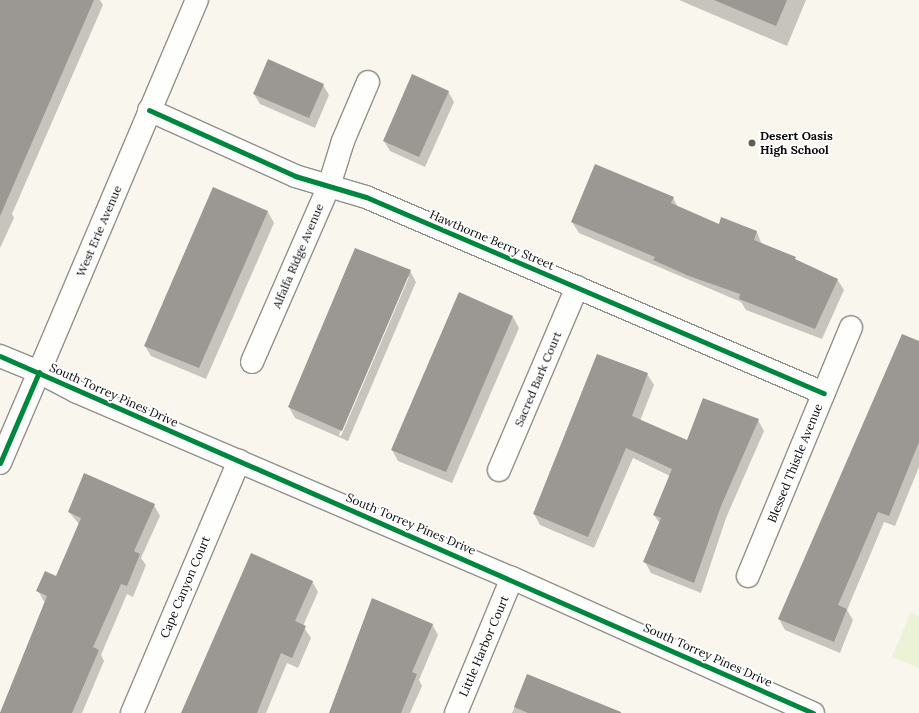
<!DOCTYPE html>
<style>
body{margin:0}
#map{position:relative;width:919px;height:713px;overflow:hidden;background:#f9f6ed;font-family:Lora,serif}
div>[style]{position:absolute}
[style*='--x']{left:calc(var(--x)*1px);top:calc(var(--y)*1px);width:calc(var(--w)*1px);rotate:calc(var(--a)*1deg)}
.pitch>*{inset:0;background:#ebf2d6}
.shadow>*{inset:0;background:#0003}
.building>*{inset:0;background:#9b9893}
.roads{filter:drop-shadow(1px 0 #92908c) drop-shadow(-1px 0 #92908c) drop-shadow(0 1px #92908c) drop-shadow(0 -1px #92908c)}
.minor>*{height:22px;margin:-11px;padding:0 11px;transform-origin:11px;border-radius:11px;background:#fefefc}
.tertiary>*{height:22px;margin:-11px;padding:0 11px;transform-origin:11px;border-radius:11px;background:#fefefc}
.cycleway>*{height:5px;margin:-2.5px;padding:0 2.5px;transform-origin:2.5px;border-radius:2.5px;background:#00873e}
.dots>*{width:11px;height:11px;translate:-50% -50%;box-sizing:border-box;border:2px solid #fff;border-radius:50%}
span{translate:-50% -50%;white-space:nowrap;text-align:center;line-height:1.15;-webkit-text-stroke:4px #fff;paint-order:stroke}
.poi-label{font-size:12px;color:#0a0a0a;font-weight:700}
.left{translate:0 -50%;text-align:left}
.street-label{font-size:12px;color:#0a0a0a}
</style>
<div id="map">
<div class="pitch">
<i style="clip-path:polygon(911px 612px,919px 616px,919px 668px,892px 657px)"></i>
</div>
<div class="shadow">
<i style="clip-path:polygon(4px 0,100px 0,103px 5px,12px 214px,14px 218px,0 248px,0 10px)"></i>
<i style="clip-path:polygon(679px 0,806px 0,787px 46px)"></i>
<i style="clip-path:polygon(323px 85px,329px 95px,315px 128px,260px 104px,254px 94px)"></i>
<i style="clip-path:polygon(448px 91px,454px 102px,425px 167px,390px 151px,384px 141px)"></i>
<i style="clip-path:polygon(673px 198px,678px 207px,719px 225px,722px 218px,757px 232px,762px 245px,837px 279px,844px 290px,822px 339px,746px 310px,741px 302px,579px 233px,572px 222px)"></i>
<i style="clip-path:polygon(268px 212px,274px 223px,206px 379px,151px 356px,145px 346px)"></i>
<i style="clip-path:polygon(evenodd,410px 271px,416px 282px,348px 441px,295px 418px,289px 407px,410px 271px,407px 277px,409px 277px,341px 436px,339px 435px,407px 277px)"></i>
<i style="clip-path:polygon(513px 317px,519px 328px,452px 483px,398px 461px,392px 450px)"></i>
<i style="clip-path:polygon(919px 342px,919px 467px,895px 526px,884px 522px,847px 610px,853px 620px,840px 653px,785px 630px,779px 619px)"></i>
<i style="clip-path:polygon(598px 355px,647px 374px,654px 385px,640px 421px,687px 441px,758px 420px,764px 431px,726px 518px,701px 593px,651px 573px,645px 562px,660px 524px,654px 515px,670px 476px,633px 458px,594px 548px,540px 525px,534px 514px)"></i>
<i style="clip-path:polygon(154px 505px,160px 516px,141px 558px,146px 565px,133px 597px,127px 594px,101px 655px,104px 661px,82px 713px,0 713px,45px 603px,38px 591px,57px 577px,79px 524px,69px 512px)"></i>
<i style="clip-path:polygon(312px 581px,318px 592px,303px 626px,311px 638px,298px 668px,287px 663px,266px 713px,183px 713px)"></i>
<i style="clip-path:polygon(373px 599px,432px 624px,438px 635px,419px 680px,422px 686px,410px 713px,331px 713px)"></i>
<i style="clip-path:polygon(528px 676px,597px 713px,512px 713px)"></i>
</div>
<div class="building">
<i style="clip-path:polygon(0 0,94px 0,0 216px)"></i>
<i style="clip-path:polygon(714px 0,787px 0,776px 26px)"></i>
<i style="clip-path:polygon(268px 59px,324px 84px,309px 118px,253px 94px)"></i>
<i style="clip-path:polygon(412px 74px,449px 91px,419px 157px,383px 141px)"></i>
<i style="clip-path:polygon(595px 164px,674px 197px,671px 203px,719px 224px,721px 217px,757px 231px,754px 240px,796px 257px,795px 259px,838px 279px,815px 329px,739px 299px,740px 294px,689px 276px,653px 260px,655px 257px,571px 222px)"></i>
<i style="clip-path:polygon(213px 187px,268px 211px,199px 368px,144px 346px)"></i>
<i style="clip-path:polygon(355px 248px,411px 270px,342px 431px,288px 407px)"></i>
<i style="clip-path:polygon(459px 292px,513px 316px,446px 472px,391px 450px)"></i>
<i style="clip-path:polygon(902px 334px,919px 341px,919px 442px,889px 516px,878px 512px,838px 605px,847px 609px,834px 642px,778px 619px)"></i>
<i style="clip-path:polygon(597px 354px,648px 373px,632px 416px,687px 440px,703px 398px,759px 419px,721px 506px,694px 583px,643px 562px,661px 518px,653px 515px,672px 469px,626px 448px,588px 537px,533px 514px)"></i>
<i style="clip-path:polygon(84px 473px,155px 504px,134px 551px,140px 554px,127px 586px,121px 584px,93px 647px,99px 650px,72px 713px,0 713px,47px 596px,36px 591px,45px 571px,56px 576px,81px 518px,68px 512px)"></i>
<i style="clip-path:polygon(251px 553px,313px 581px,295px 621px,306px 626px,292px 658px,281px 653px,257px 713px,181px 713px)"></i>
<i style="clip-path:polygon(372px 598px,433px 624px,412px 672px,417px 674px,401px 713px,329px 713px)"></i>
<i style="clip-path:polygon(527px 674px,621px 712px,621px 713px,528px 713px,514px 707px)"></i>
</div>
<div class="roads">
<div class="minor">
<i style="--x:149;--y:110;--w:160;--a:24.3"></i>
<i style="--x:295;--y:176;--w:74;--a:16.5"></i>
<i style="--x:366;--y:197;--w:498;--a:23.2"></i>
<i style="--x:0;--y:356;--w:42;--a:22.3"></i>
<i style="--x:39;--y:372;--w:404;--a:-67"></i>
<i style="--x:252;--y:362;--w:192;--a:-66.4"></i>
<i style="--x:329;--y:186;--w:47;--a:-72.7"></i>
<i style="--x:343;--y:141;--w:64;--a:-67"></i>
<i style="--x:499;--y:470;--w:199;--a:-66.9"></i>
<i style="--x:748;--y:576;--w:269;--a:-67.5"></i>
<i style="--x:132;--y:713;--w:274;--a:-67"></i>
<i style="--x:456;--y:713;--w:146;--a:-67.5"></i>
</div>
<div class="tertiary">
<i style="--x:0;--y:463;--w:99;--a:-66.8"></i>
<i style="--x:39;--y:372;--w:43;--a:27.8"></i>
<i style="--x:77;--y:392;--w:473;--a:23.2"></i>
<i style="--x:512;--y:578;--w:330;--a:24.2"></i>
</div>
</div>
<div class="cycleway">
<i style="--x:149;--y:110;--w:160;--a:24.3"></i>
<i style="--x:295;--y:176;--w:74;--a:16.5"></i>
<i style="--x:366;--y:197;--w:498;--a:23.2"></i>
<i style="--x:0;--y:356;--w:888;--a:23.71"></i>
<i style="--x:0;--y:463;--w:99;--a:-66.8"></i>
</div>
<div class="dots">
<i style="left:752px;top:143px;background:#5e5d59"></i>
</div>
<div class="poi-label">
<span class="left" style="left:760px;top:143px">Desert Oasis<br>High School</span>
</div>
<div class="street-label">
<span style="left:99px;top:231px;rotate:-67deg">West Erie Avenue</span>
<span style="left:492px;top:240px;rotate:23deg">Hawthorne Berry Street</span>
<span style="left:298px;top:256px;rotate:-67deg">Alfalfa Ridge Avenue</span>
<span style="left:538px;top:379px;rotate:-67deg">Sacred Bark Court</span>
<span style="left:114px;top:395px;rotate:24deg">South Torrey Pines Drive</span>
<span style="left:795px;top:463px;rotate:-68deg">Blessed Thistle Avenue</span>
<span style="left:411px;top:524px;rotate:23deg">South Torrey Pines Drive</span>
<span style="left:185px;top:587px;rotate:-67deg">Cape Canyon Court</span>
<span style="left:484px;top:646px;rotate:-67deg">Little Harbor Court</span>
<span style="left:708px;top:655px;rotate:24deg">South Torrey Pines Drive</span>
</div>
</div>
